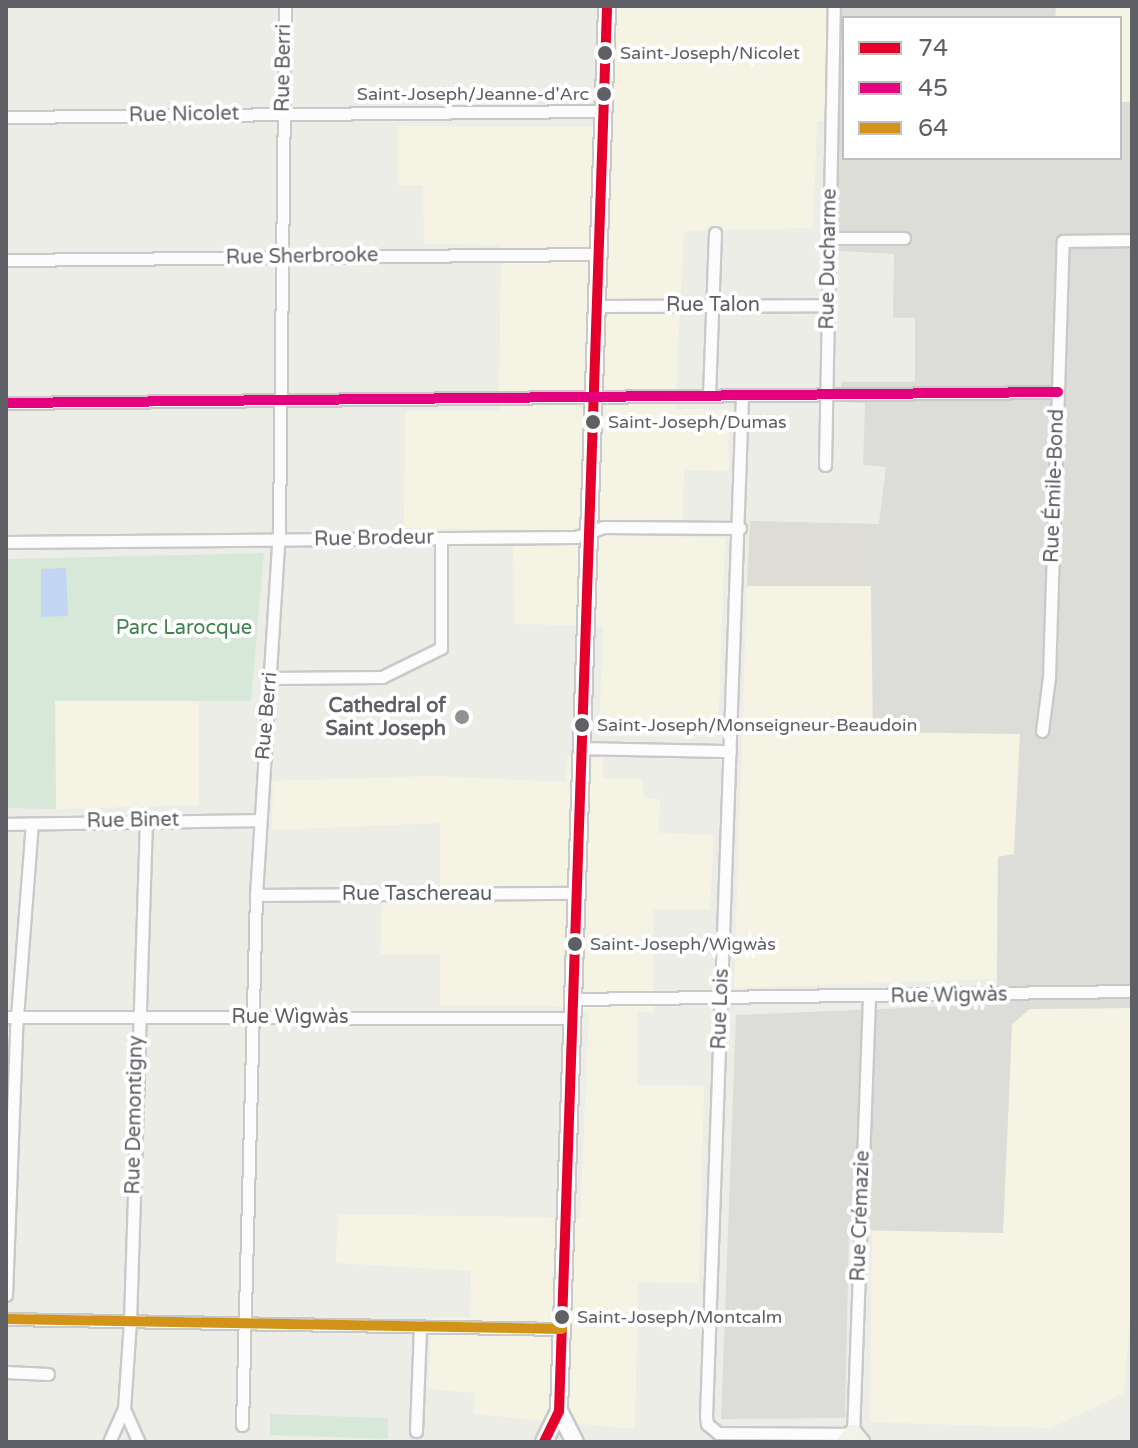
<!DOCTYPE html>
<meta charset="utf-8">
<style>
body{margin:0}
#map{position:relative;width:1138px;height:1448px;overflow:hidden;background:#edede8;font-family:"Varela Round",sans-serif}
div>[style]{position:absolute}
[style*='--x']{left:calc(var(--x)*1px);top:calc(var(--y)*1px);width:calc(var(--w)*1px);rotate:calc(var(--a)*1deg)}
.commercial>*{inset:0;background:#f4f3e4}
.industrial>*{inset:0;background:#dcdcd9}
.education>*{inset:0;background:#dddcd7}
.green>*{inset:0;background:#d8e8d8}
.water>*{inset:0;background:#c2d5f2}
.roads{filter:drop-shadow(2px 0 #c9c9c9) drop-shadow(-2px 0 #c9c9c9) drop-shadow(0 2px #c9c9c9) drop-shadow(0 -2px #c9c9c9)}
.minor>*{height:11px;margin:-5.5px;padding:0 5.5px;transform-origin:5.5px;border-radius:5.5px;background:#fcfcfc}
.secondary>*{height:16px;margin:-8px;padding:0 8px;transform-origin:8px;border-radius:8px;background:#fcfcfc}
.primary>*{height:18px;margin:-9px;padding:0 9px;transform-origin:9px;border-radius:9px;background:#f2f2e9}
.bus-1>*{height:10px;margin:-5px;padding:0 5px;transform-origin:5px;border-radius:5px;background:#e4002b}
.bus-2>*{height:10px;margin:-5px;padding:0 5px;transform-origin:5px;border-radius:5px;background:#e5007d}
.bus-3>*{height:10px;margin:-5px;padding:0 5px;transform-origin:5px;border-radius:5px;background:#d19419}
.dots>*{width:22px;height:22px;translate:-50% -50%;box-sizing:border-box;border:4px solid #fff;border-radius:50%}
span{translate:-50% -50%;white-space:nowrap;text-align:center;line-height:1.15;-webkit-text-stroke:8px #fff;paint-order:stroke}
.bus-label{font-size:18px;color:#5e6065}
.left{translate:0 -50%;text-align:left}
.right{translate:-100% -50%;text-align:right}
.street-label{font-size:20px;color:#5e6065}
.park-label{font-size:20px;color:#40824e}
.poi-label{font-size:20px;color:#5e6065;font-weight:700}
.frame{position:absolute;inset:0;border:8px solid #5e6065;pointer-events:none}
.legend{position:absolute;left:842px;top:16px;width:280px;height:144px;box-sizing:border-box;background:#fff;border:2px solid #bfbfc1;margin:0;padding:10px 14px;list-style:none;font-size:24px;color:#5e6065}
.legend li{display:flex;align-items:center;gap:16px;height:40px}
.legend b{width:40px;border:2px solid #bfbfc1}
</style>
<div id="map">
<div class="commercial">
<i style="clip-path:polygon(607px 6px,834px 6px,831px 121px,817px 121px,813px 228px,684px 231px,675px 409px,728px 409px,729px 471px,684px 470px,682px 537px,725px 538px,718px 737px,599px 736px,603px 626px,514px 624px,513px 530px,404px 528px,405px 411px,499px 411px,501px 245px,424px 244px,423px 185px,398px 185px,398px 126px,602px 127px)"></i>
<i style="clip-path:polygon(1056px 6px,1132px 6px,1132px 102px,1120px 102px,1120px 18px,1055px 18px)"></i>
<i style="clip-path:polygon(747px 586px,871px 586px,873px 732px,1020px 733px,1014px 854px,998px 857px,996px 979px,734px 988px)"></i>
<i style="clip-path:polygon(55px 701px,199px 701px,199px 805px,56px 809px)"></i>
<i style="clip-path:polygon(568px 756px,603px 757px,603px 778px,643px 779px,644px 798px,660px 799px,659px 833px,714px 835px,710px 909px,653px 909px,654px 1011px,637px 1012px,637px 1085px,704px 1086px,699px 1283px,638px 1282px,635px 1429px,474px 1414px,475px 1393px,428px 1389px,431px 1318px,470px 1317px,471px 1271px,336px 1263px,338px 1214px,580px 1218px,589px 1012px,555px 1006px,440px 1005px,440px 954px,380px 954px,382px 903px,440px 903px,440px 823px,272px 830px,273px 781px,434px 776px,565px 782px)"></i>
<i style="clip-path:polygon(1132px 1008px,1132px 1291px,1124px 1393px,1051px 1428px,870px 1422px,872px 1230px,1003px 1233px,1012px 1024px,1030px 1009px)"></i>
</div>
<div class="industrial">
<i style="clip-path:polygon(834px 6px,1056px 6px,1055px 18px,844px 18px,844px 158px,1120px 158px,1120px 102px,1132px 102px,1132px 1008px,1030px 1009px,1012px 1024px,1003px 1233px,849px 1230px,845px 1418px,721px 1419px,736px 1015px,997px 1004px,998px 857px,1014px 854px,1020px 734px,873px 732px,871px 586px,886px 467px,863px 465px,865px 403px,841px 402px,841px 382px,915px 382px,915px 318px,893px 318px,894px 254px,839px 251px,831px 121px)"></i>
</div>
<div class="education">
<i style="clip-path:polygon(750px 521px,879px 524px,871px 586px,747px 586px)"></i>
</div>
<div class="green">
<i style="clip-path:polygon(264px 553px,251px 701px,55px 701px,56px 809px,6px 808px,6px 559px)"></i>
<i style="clip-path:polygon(270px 1414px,388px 1418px,388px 1439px,270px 1435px)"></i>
</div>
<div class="water">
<i style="clip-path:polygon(66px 568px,68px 616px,41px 617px,41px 569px)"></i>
</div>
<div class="roads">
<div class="minor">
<i style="--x:6;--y:117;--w:596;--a:-0.58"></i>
<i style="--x:829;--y:238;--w:75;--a:0"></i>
<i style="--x:6;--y:260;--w:593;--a:-0.58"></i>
<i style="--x:597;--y:306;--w:232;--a:-0.2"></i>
<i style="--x:709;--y:396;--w:163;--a:-87.9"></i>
<i style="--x:742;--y:396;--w:1021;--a:92.02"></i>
<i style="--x:706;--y:1416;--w:8;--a:83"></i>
<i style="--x:707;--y:1424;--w:14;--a:39"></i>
<i style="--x:718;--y:1433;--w:135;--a:0.4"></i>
<i style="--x:853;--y:1434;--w:437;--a:-87.9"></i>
<i style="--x:6;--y:403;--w:1052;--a:-0.6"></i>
<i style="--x:825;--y:465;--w:459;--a:-88.9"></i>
<i style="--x:6;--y:542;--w:570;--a:-0.5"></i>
<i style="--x:576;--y:537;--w:29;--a:-20"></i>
<i style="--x:603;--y:527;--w:137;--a:0.4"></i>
<i style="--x:270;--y:678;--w:112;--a:-0.5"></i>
<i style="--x:382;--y:677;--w:66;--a:-26.2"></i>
<i style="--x:441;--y:648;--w:110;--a:-90"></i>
<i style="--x:1042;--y:731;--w:54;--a:-82.6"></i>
<i style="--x:1049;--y:677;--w:436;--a:-88.2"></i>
<i style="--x:1063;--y:241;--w:69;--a:-0.8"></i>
<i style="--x:584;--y:748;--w:146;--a:1.2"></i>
<i style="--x:6;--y:824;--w:253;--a:-0.9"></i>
<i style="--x:256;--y:895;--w:322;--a:-0.4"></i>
<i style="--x:574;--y:999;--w:558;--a:-0.82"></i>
<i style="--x:6;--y:1017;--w:568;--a:0.1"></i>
<i style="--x:6;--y:1295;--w:265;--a:-87.8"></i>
<i style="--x:16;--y:1030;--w:207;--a:-85.6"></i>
<i style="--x:6;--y:1319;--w:556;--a:1.03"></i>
<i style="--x:6;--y:1372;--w:42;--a:2.7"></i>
<i style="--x:124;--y:1409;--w:36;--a:66"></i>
<i style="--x:242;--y:1425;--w:530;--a:-88.49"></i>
<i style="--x:256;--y:895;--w:367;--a:-86.4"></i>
<i style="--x:279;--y:529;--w:523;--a:-89.34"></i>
<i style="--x:416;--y:1431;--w:104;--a:-87.8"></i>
<i style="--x:109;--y:1442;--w:36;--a:-66"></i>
<i style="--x:124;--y:1409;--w:88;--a:-86.1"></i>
<i style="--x:130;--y:1321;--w:500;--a:-88.17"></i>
</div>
<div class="secondary">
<i style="--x:559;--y:1411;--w:35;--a:63"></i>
<i style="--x:544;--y:1442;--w:34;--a:-64"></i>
<i style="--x:559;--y:1411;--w:1406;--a:-88.04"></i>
</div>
<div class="primary">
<i style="--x:846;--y:1442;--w:11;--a:-49"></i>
<i style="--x:853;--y:1434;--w:11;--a:49"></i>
</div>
</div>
<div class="bus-1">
<i style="--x:544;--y:1442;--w:34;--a:-64"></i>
<i style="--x:559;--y:1411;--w:1406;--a:-88.04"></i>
</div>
<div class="bus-2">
<i style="--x:6;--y:403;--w:1052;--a:-0.6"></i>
</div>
<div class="bus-3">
<i style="--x:6;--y:1319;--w:556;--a:1.03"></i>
</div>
<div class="dots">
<i style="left:605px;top:53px;background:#5e6065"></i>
<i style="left:604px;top:94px;background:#5e6065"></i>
<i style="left:593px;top:422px;background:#5e6065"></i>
<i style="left:462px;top:717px;background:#909193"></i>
<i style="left:582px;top:725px;background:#5e6065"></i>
<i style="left:575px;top:944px;background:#5e6065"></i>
<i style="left:562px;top:1317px;background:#5e6065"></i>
</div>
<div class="bus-label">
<span class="left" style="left:620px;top:53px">Saint-Joseph/Nicolet</span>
<span class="right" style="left:589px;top:94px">Saint-Joseph/Jeanne-d'Arc</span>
<span class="left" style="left:608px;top:422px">Saint-Joseph/Dumas</span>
<span class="left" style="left:597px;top:725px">Saint-Joseph/Monseigneur-Beaudoin</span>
<span class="left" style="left:590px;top:944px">Saint-Joseph/Wìgwàs</span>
<span class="left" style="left:577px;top:1317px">Saint-Joseph/Montcalm</span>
</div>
<div class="street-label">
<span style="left:284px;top:68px;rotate:-89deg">Rue Berri</span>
<span style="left:184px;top:115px;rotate:-1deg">Rue Nicolet</span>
<span style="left:302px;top:257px;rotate:-1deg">Rue Sherbrooke</span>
<span style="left:829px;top:259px;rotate:-89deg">Rue Ducharme</span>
<span style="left:713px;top:305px">Rue Talon</span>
<span style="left:1055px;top:486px;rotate:-88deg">Rue Émile-Bond</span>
<span style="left:374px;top:539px;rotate:-1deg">Rue Brodeur</span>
<span style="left:267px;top:716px;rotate:-85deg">Rue Berri</span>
<span style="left:133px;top:821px;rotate:-1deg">Rue Binet</span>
<span style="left:417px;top:894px">Rue Taschereau</span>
<span style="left:949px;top:996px;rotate:-1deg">Rue Wìgwàs</span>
<span style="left:721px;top:1009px;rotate:-88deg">Rue Lois</span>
<span style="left:290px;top:1017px">Rue Wìgwàs</span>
<span style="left:135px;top:1115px;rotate:-89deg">Rue Demontigny</span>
<span style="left:861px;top:1216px;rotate:-88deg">Rue Crémazie</span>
</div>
<div class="park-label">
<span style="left:184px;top:628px">Parc Larocque</span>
</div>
<div class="poi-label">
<span class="right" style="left:446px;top:718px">Cathedral of<br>Saint Joseph</span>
</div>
<div class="frame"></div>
<ul class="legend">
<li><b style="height:10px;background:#e4002b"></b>74</li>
<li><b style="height:10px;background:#e5007d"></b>45</li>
<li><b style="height:10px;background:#d19419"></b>64</li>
</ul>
</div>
